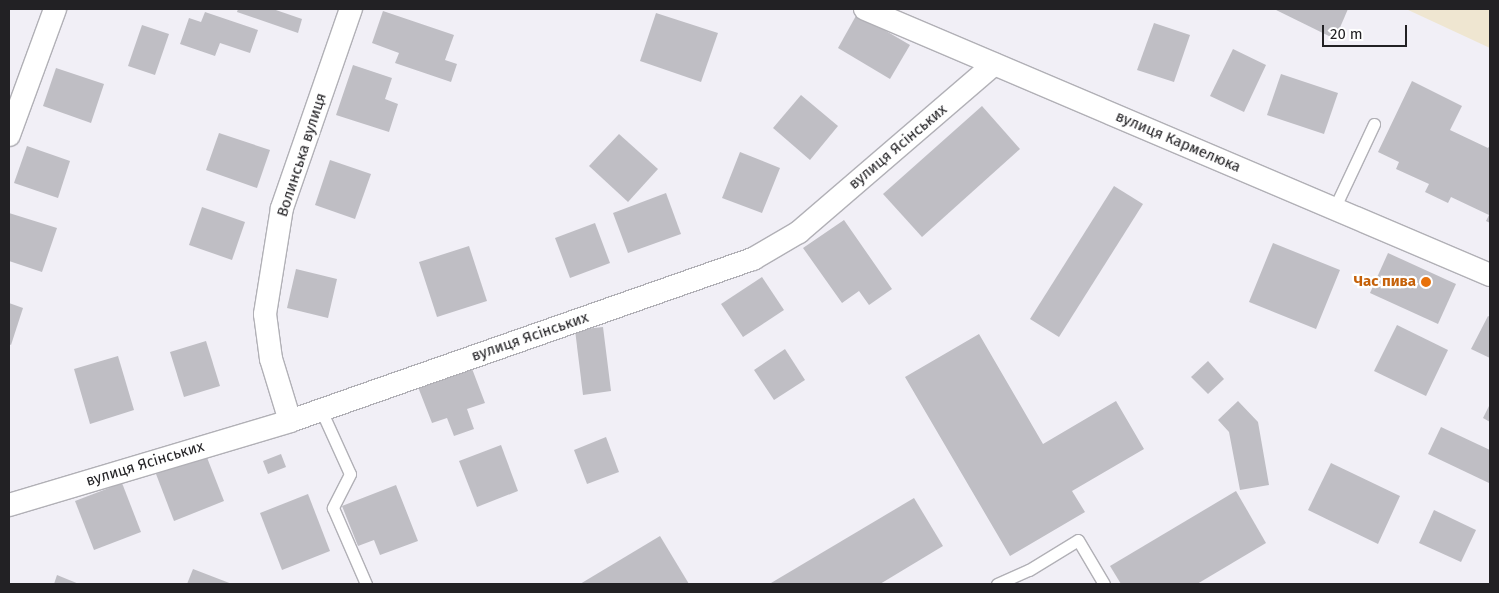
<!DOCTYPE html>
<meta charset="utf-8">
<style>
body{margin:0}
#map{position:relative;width:1499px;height:593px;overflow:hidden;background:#f1eff6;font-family:"Fira Sans",sans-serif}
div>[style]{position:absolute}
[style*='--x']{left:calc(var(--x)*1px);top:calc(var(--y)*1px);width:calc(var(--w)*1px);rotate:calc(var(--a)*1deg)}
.medical>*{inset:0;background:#efe6d1}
.building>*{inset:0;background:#bfbec4}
.roads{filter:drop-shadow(1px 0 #b1b0b6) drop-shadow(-1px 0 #b1b0b6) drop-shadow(0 1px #b1b0b6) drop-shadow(0 -1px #b1b0b6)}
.service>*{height:11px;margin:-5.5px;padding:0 5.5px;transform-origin:5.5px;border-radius:5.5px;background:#fff}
.minor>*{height:22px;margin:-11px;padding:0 11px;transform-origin:11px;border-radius:11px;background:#fff}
.dots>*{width:14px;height:14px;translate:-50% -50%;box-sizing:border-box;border:2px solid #fff;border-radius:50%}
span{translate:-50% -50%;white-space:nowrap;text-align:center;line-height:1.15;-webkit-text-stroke:4.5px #fff;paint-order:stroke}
.street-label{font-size:15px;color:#222124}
.food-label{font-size:15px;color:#c56008;font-weight:700}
.right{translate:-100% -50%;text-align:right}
.frame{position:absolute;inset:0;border:10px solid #222124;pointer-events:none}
.scale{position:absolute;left:1322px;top:25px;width:85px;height:22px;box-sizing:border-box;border:2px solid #222124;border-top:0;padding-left:6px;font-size:15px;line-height:18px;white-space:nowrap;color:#222124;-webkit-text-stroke:4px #fff;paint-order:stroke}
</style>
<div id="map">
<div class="medical">
<i style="clip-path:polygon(1406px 9px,1490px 9px,1490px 48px)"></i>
</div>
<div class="building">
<i style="clip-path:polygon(238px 9px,273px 9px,302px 19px,298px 33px,237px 12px)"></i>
<i style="clip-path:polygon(1274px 9px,1348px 9px,1335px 39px)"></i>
<i style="clip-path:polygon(383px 11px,454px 35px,445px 60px,457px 64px,451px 82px,395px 63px,399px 53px,372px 43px)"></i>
<i style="clip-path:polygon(205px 12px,258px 30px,250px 53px,220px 43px,215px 56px,180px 44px,189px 18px,201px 22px)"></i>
<i style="clip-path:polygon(656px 13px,718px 33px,701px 82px,640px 61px)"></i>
<i style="clip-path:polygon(857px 14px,910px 45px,890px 79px,838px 48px)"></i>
<i style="clip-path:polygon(1154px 23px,1190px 35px,1174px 82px,1137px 70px)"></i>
<i style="clip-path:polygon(142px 25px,169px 34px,155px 75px,128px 66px)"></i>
<i style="clip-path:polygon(1233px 49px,1266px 65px,1244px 112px,1210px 96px)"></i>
<i style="clip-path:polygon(353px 65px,392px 78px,385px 99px,398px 104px,389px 132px,336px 115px)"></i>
<i style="clip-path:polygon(56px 68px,104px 84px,91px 123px,43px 106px)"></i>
<i style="clip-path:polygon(1281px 74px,1338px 93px,1324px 134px,1267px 115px)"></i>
<i style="clip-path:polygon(1412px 81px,1462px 106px,1450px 130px,1488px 148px,1490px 145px,1490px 223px,1486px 221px,1489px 215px,1451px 197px,1448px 203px,1425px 192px,1429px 184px,1396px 169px,1399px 162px,1378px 152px)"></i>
<i style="clip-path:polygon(801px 95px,838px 126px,810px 160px,773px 128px)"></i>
<i style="clip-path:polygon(982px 106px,1020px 149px,922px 237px,883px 194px)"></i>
<i style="clip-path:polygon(219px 133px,270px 150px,257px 188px,206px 170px)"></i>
<i style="clip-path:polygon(619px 134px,658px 169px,628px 202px,589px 166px)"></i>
<i style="clip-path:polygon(27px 146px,70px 161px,58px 198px,14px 183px)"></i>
<i style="clip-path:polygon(740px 152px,780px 168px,762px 213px,722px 198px)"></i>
<i style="clip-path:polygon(330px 160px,371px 174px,355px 219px,315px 205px)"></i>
<i style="clip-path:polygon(1114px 186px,1143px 204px,1059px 337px,1030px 319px)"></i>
<i style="clip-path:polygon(666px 193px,681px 234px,628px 253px,613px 213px)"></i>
<i style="clip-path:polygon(202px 207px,245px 222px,232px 260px,189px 245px)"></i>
<i style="clip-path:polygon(9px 213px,57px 228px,42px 272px,9px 261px)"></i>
<i style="clip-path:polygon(844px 220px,892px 289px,869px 305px,859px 291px,842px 303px,803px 248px)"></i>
<i style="clip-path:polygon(595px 223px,610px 263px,570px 278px,555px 238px)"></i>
<i style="clip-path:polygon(1273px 243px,1340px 270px,1316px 329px,1249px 302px)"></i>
<i style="clip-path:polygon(469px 246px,487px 301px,437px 317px,419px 262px)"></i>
<i style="clip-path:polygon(1388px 253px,1456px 284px,1438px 324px,1370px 293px)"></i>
<i style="clip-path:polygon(296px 269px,337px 279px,328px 318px,287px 308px)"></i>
<i style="clip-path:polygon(762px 277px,784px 310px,743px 337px,721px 304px)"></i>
<i style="clip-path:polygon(9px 303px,23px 308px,11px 345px,9px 344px)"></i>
<i style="clip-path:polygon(1488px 316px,1490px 317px,1490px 358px,1471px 349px)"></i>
<i style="clip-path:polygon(1397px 325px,1448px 350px,1426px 396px,1374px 371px)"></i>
<i style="clip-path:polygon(603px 327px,611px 391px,583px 395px,575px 330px)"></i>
<i style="clip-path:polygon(979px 334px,1043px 444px,1116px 401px,1144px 449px,1072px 491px,1085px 512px,1010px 556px,905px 377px)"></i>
<i style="clip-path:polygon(206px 341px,220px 386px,184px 397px,170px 352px)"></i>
<i style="clip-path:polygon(785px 349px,805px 380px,774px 400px,754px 370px)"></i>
<i style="clip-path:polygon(118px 356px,134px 410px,90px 424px,74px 369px)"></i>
<i style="clip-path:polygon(1208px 361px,1224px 379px,1208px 394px,1191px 377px)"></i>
<i style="clip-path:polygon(471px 366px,485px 403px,467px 409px,474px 429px,454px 436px,447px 418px,432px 423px,418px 387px)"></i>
<i style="clip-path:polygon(1238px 401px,1258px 422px,1269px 485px,1240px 490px,1229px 432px,1218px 420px)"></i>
<i style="clip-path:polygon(1490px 404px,1490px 422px,1483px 418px)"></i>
<i style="clip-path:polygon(1441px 427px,1490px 450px,1489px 483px,1428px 454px)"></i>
<i style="clip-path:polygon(606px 437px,619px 472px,587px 484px,574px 450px)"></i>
<i style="clip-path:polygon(501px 445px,518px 491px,477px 507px,459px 461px)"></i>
<i style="clip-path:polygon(281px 454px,286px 467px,268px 474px,263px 461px)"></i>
<i style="clip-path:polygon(206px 455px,224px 501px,174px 521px,156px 474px)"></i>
<i style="clip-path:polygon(1331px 463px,1400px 496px,1378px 544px,1308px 510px)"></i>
<i style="clip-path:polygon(122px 483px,141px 532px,94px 550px,75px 501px)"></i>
<i style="clip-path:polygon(396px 485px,418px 541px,380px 555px,374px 540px,358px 546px,342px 506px)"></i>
<i style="clip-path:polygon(1236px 491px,1266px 543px,1197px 584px,1121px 584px,1110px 566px)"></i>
<i style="clip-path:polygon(308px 494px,330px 551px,282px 570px,260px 513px)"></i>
<i style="clip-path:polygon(914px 498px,943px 546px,880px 584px,771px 583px)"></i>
<i style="clip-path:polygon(1434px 510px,1476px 530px,1461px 562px,1419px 543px)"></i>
<i style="clip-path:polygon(660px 536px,689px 584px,580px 584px)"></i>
<i style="clip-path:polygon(193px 569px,232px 584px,187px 584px)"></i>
<i style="clip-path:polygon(57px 575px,79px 584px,54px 584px)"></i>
</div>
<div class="roads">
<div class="service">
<i style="--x:1334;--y:209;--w:94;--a:-64.8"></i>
<i style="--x:321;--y:410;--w:70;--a:65.6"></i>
<i style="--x:350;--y:474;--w:38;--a:117"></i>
<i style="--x:333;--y:508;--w:83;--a:66.5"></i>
<i style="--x:997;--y:584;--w:35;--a:-24"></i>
<i style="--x:1029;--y:570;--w:57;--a:-31.5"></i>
<i style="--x:1078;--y:540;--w:51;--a:59.4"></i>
</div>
<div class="minor">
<i style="--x:865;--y:9;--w:679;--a:23.05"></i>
<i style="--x:9;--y:135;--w:134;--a:-69.9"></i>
<i style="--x:290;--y:421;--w:65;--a:-107"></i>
<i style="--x:271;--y:359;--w:45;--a:-97.6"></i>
<i style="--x:265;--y:314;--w:107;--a:-80.9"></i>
<i style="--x:282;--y:208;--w:211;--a:-70.9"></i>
<i style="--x:9;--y:505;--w:293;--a:-16.6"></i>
<i style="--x:290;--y:421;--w:491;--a:-19.3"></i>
<i style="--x:753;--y:259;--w:53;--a:-30.4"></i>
<i style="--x:799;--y:232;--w:257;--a:-40.7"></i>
</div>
</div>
<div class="dots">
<i style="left:1426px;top:282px;background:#e8710a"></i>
</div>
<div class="street-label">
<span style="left:1178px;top:142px;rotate:23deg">вулиця Кармелюка</span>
<span style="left:898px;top:147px;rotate:-40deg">вулиця Ясінських</span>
<span style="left:302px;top:155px;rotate:-72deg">Волинська вулиця</span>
<span style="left:530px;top:337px;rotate:-19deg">вулиця Ясінських</span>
<span style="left:145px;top:464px;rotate:-17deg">вулиця Ясінських</span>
</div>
<div class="food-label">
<span class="right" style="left:1416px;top:282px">Час пива</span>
</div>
<div class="frame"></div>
<div class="scale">20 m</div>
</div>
